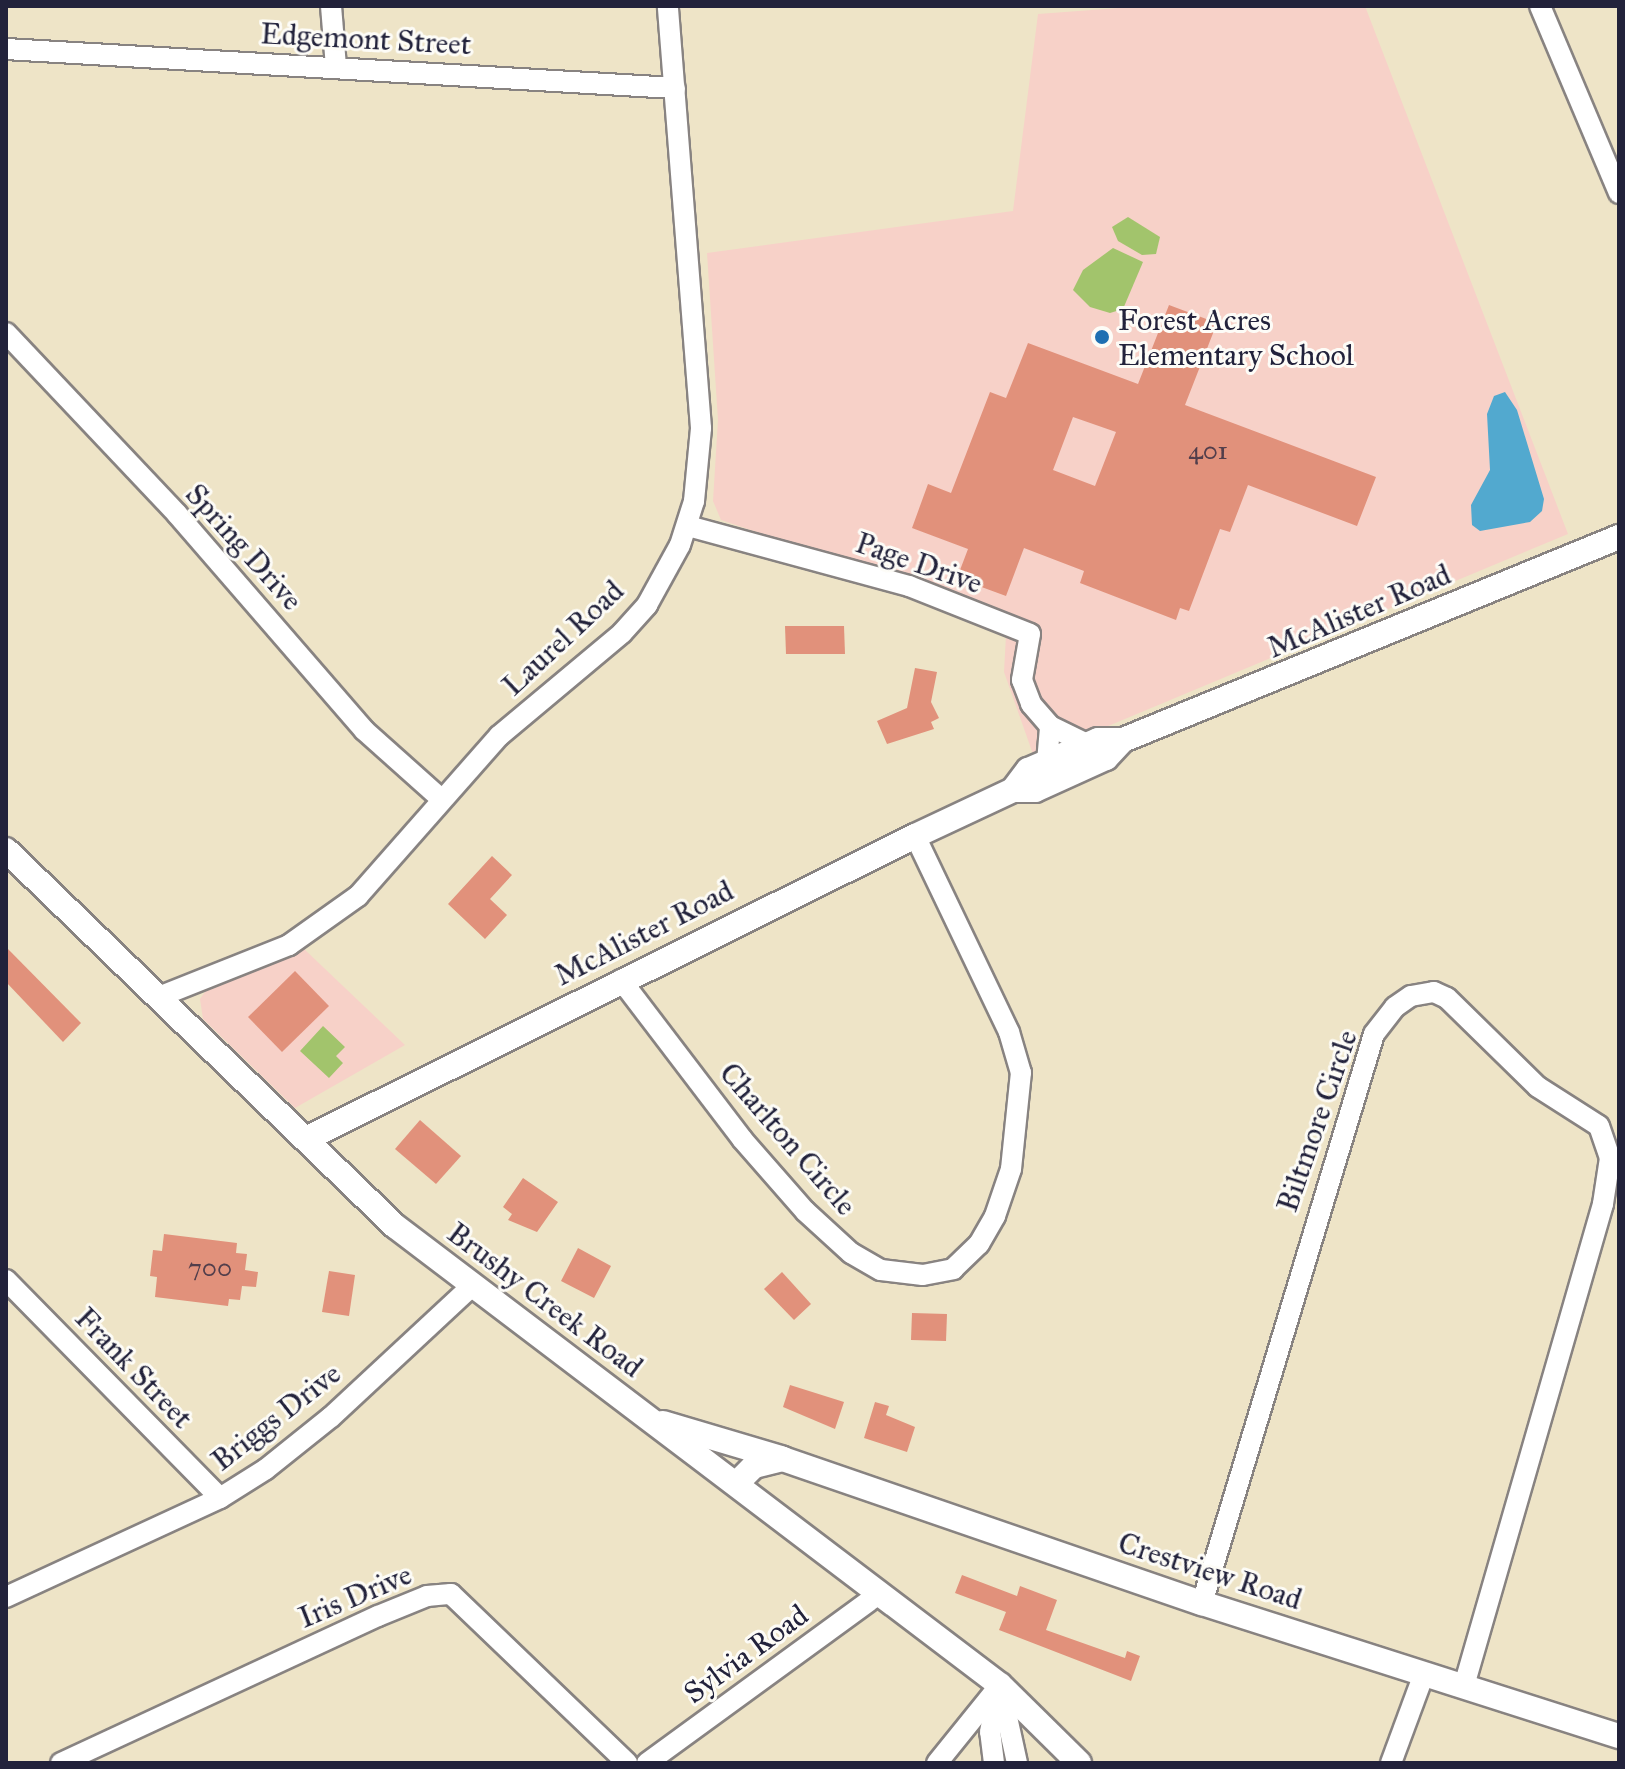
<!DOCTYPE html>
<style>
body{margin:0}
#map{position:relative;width:1625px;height:1769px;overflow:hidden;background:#eee4c7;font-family:"IM FELL Great Primer",serif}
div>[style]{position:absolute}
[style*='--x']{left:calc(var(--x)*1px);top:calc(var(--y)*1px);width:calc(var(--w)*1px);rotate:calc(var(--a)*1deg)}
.built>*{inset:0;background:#f7d1c8}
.green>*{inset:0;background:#a2c46c}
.water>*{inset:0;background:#52a9cf}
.building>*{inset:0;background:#e1917b}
.roads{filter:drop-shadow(2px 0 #888381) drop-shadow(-2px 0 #888381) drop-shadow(0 2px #888381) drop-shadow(0 -2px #888381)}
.minor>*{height:20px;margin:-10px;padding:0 10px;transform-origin:10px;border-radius:10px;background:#fff}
.tertiary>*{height:24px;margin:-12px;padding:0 12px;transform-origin:12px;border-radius:12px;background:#fff}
.dots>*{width:22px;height:22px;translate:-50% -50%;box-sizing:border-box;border:4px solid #fdfcf7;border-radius:50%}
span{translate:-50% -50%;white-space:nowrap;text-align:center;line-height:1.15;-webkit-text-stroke:6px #fdfcf7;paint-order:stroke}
.number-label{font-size:26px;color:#523e4b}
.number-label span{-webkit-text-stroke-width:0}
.street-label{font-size:30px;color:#22223b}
.poi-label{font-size:30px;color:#22223b}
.left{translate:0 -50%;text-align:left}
.frame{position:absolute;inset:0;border:8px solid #22223b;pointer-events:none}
</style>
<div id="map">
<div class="built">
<i style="clip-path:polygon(1146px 6px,1365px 6px,1568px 534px,1034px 757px,1004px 672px,1007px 617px,721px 520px,713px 501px,718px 420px,707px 253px,1013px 211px,1038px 14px)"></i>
<i style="clip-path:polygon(302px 947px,405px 1045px,295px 1108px,203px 1019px,200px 999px,207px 989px)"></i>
</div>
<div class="green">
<i style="clip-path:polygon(1128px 217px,1160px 237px,1156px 254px,1142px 255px,1118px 241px,1112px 227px)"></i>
<i style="clip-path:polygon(1113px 248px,1143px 262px,1123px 309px,1110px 313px,1090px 307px,1073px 290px,1083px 270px)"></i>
<i style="clip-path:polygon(323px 1026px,345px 1047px,336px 1056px,343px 1063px,329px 1078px,300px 1051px)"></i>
</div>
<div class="water">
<i style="clip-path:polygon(1505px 392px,1517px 410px,1544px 499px,1542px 511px,1530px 522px,1480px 531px,1472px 525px,1471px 505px,1490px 470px,1487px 414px,1494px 396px)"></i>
</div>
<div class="building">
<i style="clip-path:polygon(evenodd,1169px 305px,1217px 323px,1185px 405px,1376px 477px,1357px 526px,1248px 485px,1230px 532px,1220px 529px,1189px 611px,1180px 608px,1176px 620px,1080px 583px,1084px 571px,1024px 548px,1006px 596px,957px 578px,968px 549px,912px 528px,928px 484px,951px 493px,990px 392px,1006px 398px,1028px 343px,1138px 384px,1169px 305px,1073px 417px,1116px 432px,1095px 486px,1053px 470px,1073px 417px)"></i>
<i style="clip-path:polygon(785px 626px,844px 626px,845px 654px,786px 654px)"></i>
<i style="clip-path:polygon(915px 668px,937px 672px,931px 702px,939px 718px,931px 722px,934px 729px,887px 744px,877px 721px,907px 708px)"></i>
<i style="clip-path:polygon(492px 856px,512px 875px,490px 899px,507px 915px,485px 939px,448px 904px)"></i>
<i style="clip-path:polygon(6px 947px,81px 1023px,63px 1042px,6px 982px)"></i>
<i style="clip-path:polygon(295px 971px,329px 1006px,282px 1052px,248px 1017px)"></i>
<i style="clip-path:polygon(420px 1120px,461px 1156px,436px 1184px,395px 1149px)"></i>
<i style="clip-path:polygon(523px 1178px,558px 1202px,537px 1232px,508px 1220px,512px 1214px,503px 1207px)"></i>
<i style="clip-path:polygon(164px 1234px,237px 1243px,236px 1253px,247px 1254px,245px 1270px,258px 1272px,256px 1287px,242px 1286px,240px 1300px,229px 1299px,228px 1306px,155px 1297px,157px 1277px,150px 1276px,153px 1250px,162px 1251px)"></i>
<i style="clip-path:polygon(578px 1248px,611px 1266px,594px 1298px,561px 1281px)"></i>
<i style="clip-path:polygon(329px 1271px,355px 1275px,349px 1316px,322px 1312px)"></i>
<i style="clip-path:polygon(782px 1272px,811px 1304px,794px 1320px,764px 1289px)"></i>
<i style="clip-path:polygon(912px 1313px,947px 1314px,946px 1341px,911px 1340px)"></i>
<i style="clip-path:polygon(790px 1385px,844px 1402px,835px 1429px,783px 1407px)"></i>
<i style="clip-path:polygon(875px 1402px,889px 1406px,886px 1415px,915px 1427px,907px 1452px,864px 1438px)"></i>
<i style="clip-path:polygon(962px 1575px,1017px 1596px,1020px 1586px,1057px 1600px,1046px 1630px,1125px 1658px,1127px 1651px,1140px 1656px,1131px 1681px,999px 1630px,1006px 1612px,955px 1593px)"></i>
</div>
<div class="roads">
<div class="minor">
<i style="--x:331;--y:6;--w:61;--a:85.3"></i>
<i style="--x:1540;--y:6;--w:203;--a:67.1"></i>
<i style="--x:6;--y:49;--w:670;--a:3.34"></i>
<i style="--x:6;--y:333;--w:249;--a:46.6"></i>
<i style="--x:177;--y:514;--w:286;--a:49.1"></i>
<i style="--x:364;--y:730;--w:102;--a:41.8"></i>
<i style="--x:688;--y:526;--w:229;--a:15.2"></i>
<i style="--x:909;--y:586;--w:130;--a:21.6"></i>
<i style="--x:1030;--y:634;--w:47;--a:99.9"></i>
<i style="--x:1022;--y:680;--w:26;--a:69"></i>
<i style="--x:1031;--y:704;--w:29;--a:49"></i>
<i style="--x:1047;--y:762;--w:36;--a:-85"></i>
<i style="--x:1050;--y:726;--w:41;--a:25.9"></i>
<i style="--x:621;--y:980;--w:200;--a:52.7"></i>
<i style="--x:742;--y:1139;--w:96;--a:48.8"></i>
<i style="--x:805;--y:1211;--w:62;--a:42.4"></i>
<i style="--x:851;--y:1253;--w:34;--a:30"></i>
<i style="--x:881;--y:1270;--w:42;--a:6.8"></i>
<i style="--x:923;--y:1275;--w:31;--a:-11"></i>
<i style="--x:953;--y:1269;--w:36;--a:-44"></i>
<i style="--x:979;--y:1244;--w:32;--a:-60"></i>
<i style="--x:995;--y:1216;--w:50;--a:-71.2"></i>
<i style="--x:1011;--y:1169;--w:97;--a:-84.1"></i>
<i style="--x:1021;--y:1073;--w:43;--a:-106.3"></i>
<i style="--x:1009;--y:1032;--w:217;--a:-115.6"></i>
<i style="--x:161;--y:996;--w:138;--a:-21.7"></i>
<i style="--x:289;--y:945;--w:85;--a:-35.4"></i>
<i style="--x:358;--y:896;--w:213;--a:-48.6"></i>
<i style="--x:499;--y:736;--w:160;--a:-39.9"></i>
<i style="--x:622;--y:633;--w:38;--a:-48"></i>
<i style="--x:647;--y:605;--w:68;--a:-61.2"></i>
<i style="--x:680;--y:545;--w:46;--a:-72.3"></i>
<i style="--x:694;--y:501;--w:73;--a:-84.5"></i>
<i style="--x:701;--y:428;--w:423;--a:-94.5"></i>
<i style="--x:6;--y:1280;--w:305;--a:45.5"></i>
<i style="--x:6;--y:1597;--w:236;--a:-24.8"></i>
<i style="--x:220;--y:1498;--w:54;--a:-32.2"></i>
<i style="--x:266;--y:1469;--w:83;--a:-38.7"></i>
<i style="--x:331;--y:1417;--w:191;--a:-42.9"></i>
<i style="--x:1202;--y:1603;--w:594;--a:-73.18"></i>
<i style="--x:1374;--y:1034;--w:34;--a:-52"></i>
<i style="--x:1395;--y:1007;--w:19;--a:-35"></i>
<i style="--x:1411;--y:996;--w:23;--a:-10"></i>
<i style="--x:1434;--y:992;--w:14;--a:25"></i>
<i style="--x:1447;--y:998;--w:127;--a:44.4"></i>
<i style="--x:1538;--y:1087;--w:72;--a:32.6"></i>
<i style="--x:1599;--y:1126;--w:34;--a:71"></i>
<i style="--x:1610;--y:1158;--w:47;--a:98.7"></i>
<i style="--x:1603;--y:1204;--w:502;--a:106.09"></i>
<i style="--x:1000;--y:1685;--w:80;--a:77.7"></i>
<i style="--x:61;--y:1763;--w:349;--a:-24.9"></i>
<i style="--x:378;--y:1616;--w:53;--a:-22.2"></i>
<i style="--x:427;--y:1596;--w:24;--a:-5"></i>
<i style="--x:451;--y:1594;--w:244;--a:43.8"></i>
<i style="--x:647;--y:1763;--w:288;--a:-36.1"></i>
<i style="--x:937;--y:1763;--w:100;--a:-51.1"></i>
<i style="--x:994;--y:1763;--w:31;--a:-97"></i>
<i style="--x:990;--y:1732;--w:41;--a:-78.7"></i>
<i style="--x:1391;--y:1763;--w:95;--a:-69.7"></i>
</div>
<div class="tertiary">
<i style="--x:1123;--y:740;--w:536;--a:-22.26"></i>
<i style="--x:6;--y:850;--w:541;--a:44.03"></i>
<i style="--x:395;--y:1226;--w:759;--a:37.19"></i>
<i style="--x:1000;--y:1685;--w:111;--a:44.6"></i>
<i style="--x:306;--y:1139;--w:680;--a:-26.45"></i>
<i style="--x:915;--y:836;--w:108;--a:-25.1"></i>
<i style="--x:1013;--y:790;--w:22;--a:0"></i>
<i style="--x:1035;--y:790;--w:78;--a:-24.3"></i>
<i style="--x:1106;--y:758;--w:25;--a:-47"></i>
<i style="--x:1123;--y:740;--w:25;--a:180"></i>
<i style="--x:1098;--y:740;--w:76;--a:156.8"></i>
<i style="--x:1028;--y:770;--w:25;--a:127"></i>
<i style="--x:663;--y:1423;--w:123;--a:16.5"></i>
<i style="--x:737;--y:1483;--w:24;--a:-45"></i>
<i style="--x:754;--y:1466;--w:30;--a:-14"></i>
<i style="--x:783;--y:1459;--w:443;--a:19"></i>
<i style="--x:1202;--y:1603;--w:438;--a:17.7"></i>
</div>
</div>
<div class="dots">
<i style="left:1102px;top:337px;background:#1f6fb2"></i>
</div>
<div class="number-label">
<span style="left:1208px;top:451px">401</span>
<span style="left:210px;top:1268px">700</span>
</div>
<div class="street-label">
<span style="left:366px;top:39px;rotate:3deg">Edgemont Street</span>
<span style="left:244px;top:547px;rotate:48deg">Spring Drive</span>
<span style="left:919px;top:563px;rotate:19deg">Page Drive</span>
<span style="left:1359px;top:611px;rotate:-23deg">McAlister Road</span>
<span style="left:563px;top:638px;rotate:-43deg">Laurel Road</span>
<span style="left:644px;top:933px;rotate:-27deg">McAlister Road</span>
<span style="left:1317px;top:1121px;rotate:-71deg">Biltmore Circle</span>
<span style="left:788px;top:1139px;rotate:49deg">Charlton Circle</span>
<span style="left:545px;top:1300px;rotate:37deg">Brushy Creek Road</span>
<span style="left:134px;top:1368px;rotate:46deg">Frank Street</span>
<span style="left:276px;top:1417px;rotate:-38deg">Briggs Drive</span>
<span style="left:1210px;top:1571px;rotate:18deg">Crestview Road</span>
<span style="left:355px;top:1596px;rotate:-23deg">Iris Drive</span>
<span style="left:746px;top:1654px;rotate:-36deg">Sylvia Road</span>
</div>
<div class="poi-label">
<span class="left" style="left:1118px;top:337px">Forest Acres<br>Elementary School</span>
</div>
<div class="frame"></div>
</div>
